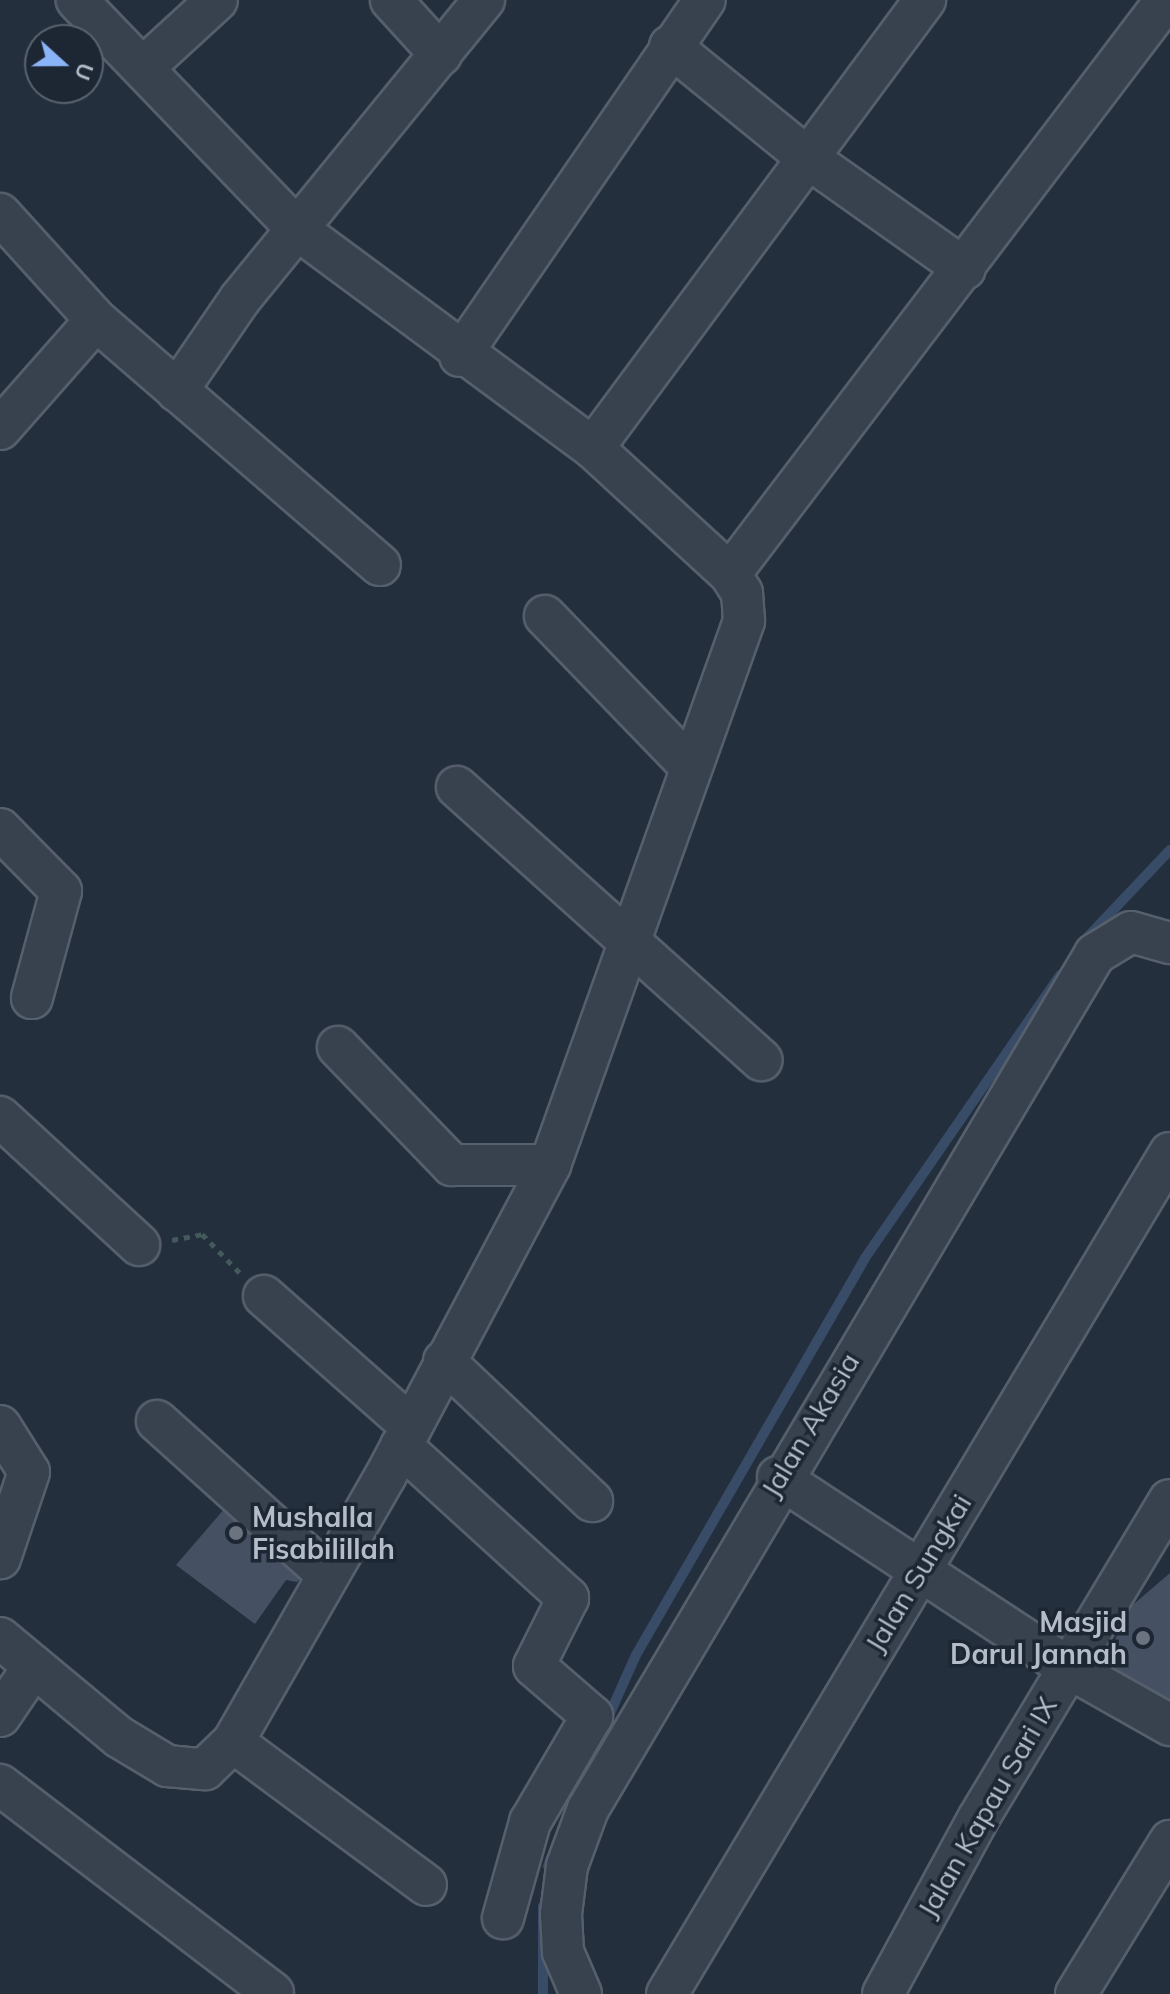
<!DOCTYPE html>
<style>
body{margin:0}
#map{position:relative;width:1170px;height:1994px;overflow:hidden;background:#242f3e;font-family:Mulish,sans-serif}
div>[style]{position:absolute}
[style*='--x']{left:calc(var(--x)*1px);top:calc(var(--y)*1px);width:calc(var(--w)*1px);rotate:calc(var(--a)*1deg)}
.stream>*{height:10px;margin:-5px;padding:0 5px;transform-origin:5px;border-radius:5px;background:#394c67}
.building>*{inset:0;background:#455162}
.path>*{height:5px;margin-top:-2.5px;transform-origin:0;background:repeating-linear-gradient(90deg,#44595c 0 6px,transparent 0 12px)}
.roads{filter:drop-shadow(2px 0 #565f6c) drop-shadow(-2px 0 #565f6c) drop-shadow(0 2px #565f6c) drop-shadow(0 -2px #565f6c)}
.street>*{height:40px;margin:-20px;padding:0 20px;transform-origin:20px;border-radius:20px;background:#38414e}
.dots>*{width:22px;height:22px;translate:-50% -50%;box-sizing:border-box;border:4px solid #1d2633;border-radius:50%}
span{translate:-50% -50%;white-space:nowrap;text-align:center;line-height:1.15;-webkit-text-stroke:7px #1d2633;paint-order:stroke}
.street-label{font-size:28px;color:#b4bcc9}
.poi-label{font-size:28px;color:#b4bcc9;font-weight:700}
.left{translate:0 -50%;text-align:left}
.right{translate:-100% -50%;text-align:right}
.north{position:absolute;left:24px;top:24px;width:80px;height:80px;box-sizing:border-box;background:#1d2633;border:2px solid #59626f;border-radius:50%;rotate:111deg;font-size:22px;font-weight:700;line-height:32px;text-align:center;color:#b4bcc9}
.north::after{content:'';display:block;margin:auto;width:28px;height:36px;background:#8ab4f8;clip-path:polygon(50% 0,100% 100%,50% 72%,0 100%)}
</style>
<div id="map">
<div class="stream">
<i style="--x:1083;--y:942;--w:127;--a:-46.6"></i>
<i style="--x:606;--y:1722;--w:73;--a:-65.9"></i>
<i style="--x:636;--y:1655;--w:458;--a:-60"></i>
<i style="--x:865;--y:1258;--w:344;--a:-55.4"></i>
<i style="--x:548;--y:1866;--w:119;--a:-68.8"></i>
<i style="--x:543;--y:1906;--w:88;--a:90"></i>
</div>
<div class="building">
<i style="clip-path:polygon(232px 1500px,309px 1569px,297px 1582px,286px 1580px,255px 1624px,176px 1565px)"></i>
<i style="clip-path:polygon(1170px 1573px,1170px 1708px,1104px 1666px,1128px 1609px)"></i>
</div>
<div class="path">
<i style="--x:172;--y:1240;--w:31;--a:-11"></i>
<i style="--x:202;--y:1234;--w:54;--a:45.7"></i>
</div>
<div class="roads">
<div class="street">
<i style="--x:391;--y:0;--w:74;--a:47.7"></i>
<i style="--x:670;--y:46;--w:178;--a:39.1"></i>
<i style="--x:808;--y:158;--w:192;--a:35.3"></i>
<i style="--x:143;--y:68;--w:100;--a:-42.6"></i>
<i style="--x:0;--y:214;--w:143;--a:47.8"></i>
<i style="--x:96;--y:320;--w:375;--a:40.8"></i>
<i style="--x:460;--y:356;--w:432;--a:-55.5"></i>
<i style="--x:177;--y:391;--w:112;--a:-55.6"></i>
<i style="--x:240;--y:299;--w:386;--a:-50.8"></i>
<i style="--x:0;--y:429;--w:145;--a:-48.6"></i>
<i style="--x:593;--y:448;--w:558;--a:-53.46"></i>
<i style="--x:730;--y:574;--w:721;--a:-52.78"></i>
<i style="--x:545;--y:616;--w:210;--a:46"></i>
<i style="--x:457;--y:787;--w:409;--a:41.9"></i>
<i style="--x:0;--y:829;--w:87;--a:45.5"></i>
<i style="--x:61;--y:891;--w:111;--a:105.2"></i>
<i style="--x:338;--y:1047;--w:164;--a:46"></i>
<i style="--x:452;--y:1165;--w:98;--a:0"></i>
<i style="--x:0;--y:1117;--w:189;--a:42.6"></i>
<i style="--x:264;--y:1296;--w:196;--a:41.5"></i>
<i style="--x:444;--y:1361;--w:204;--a:43.4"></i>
<i style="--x:157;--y:1421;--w:230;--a:42"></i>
<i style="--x:0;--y:1426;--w:54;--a:57.8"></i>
<i style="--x:29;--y:1472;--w:91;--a:108.6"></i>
<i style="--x:401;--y:1446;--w:226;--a:42.3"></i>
<i style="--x:568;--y:1598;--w:76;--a:116.6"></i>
<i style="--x:534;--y:1666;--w:77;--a:40.8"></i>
<i style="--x:592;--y:1716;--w:123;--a:120.3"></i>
<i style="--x:530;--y:1822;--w:100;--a:105.7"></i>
<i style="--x:778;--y:1477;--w:346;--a:33.3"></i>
<i style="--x:1067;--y:1667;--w:118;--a:29.4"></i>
<i style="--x:0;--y:1638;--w:155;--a:39.8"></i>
<i style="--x:119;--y:1737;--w:56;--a:31.1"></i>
<i style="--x:167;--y:1766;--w:38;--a:5"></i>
<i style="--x:205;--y:1769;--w:39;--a:-44"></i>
<i style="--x:233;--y:1742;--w:308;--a:-60.2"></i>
<i style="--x:386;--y:1475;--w:351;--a:-62.1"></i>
<i style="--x:550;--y:1165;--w:578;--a:-70.37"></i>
<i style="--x:744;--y:621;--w:28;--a:-94"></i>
<i style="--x:742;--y:593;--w:22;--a:-122"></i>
<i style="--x:730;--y:574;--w:186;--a:-137.4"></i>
<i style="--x:593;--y:448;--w:367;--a:-143.5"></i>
<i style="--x:298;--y:230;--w:319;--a:-133.9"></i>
<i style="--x:0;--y:1716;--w:60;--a:-55.8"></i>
<i style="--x:233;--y:1742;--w:240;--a:36.5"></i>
<i style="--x:0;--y:1785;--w:343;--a:37.3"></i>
<i style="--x:581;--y:1994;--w:46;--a:-113.2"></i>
<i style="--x:563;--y:1952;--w:38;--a:-93"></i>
<i style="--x:561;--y:1914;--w:48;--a:-82.9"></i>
<i style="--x:567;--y:1866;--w:61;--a:-69.8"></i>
<i style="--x:588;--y:1809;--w:994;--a:-59.33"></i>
<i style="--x:1095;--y:954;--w:42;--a:-31.4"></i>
<i style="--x:1131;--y:932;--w:41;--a:15.8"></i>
<i style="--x:667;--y:1994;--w:980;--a:-59.12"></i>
<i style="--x:883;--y:1994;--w:199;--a:-61.5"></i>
<i style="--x:978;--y:1819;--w:372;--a:-59"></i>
<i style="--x:1076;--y:1994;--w:180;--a:-58.4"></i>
</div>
</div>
<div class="dots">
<i style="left:236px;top:1533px;background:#6b7280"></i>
<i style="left:1143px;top:1638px;background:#6b7280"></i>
</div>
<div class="street-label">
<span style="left:810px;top:1425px;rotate:-59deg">Jalan Akasia</span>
<span style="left:918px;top:1573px;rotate:-59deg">Jalan Sungkai</span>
<span style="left:987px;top:1807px;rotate:-60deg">Jalan Kapau Sari IX</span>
</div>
<div class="poi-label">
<span class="left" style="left:252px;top:1533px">Mushalla<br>Fisabilillah</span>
<span class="right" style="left:1127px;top:1638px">Masjid<br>Darul Jannah</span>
</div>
<div class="north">U</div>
</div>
